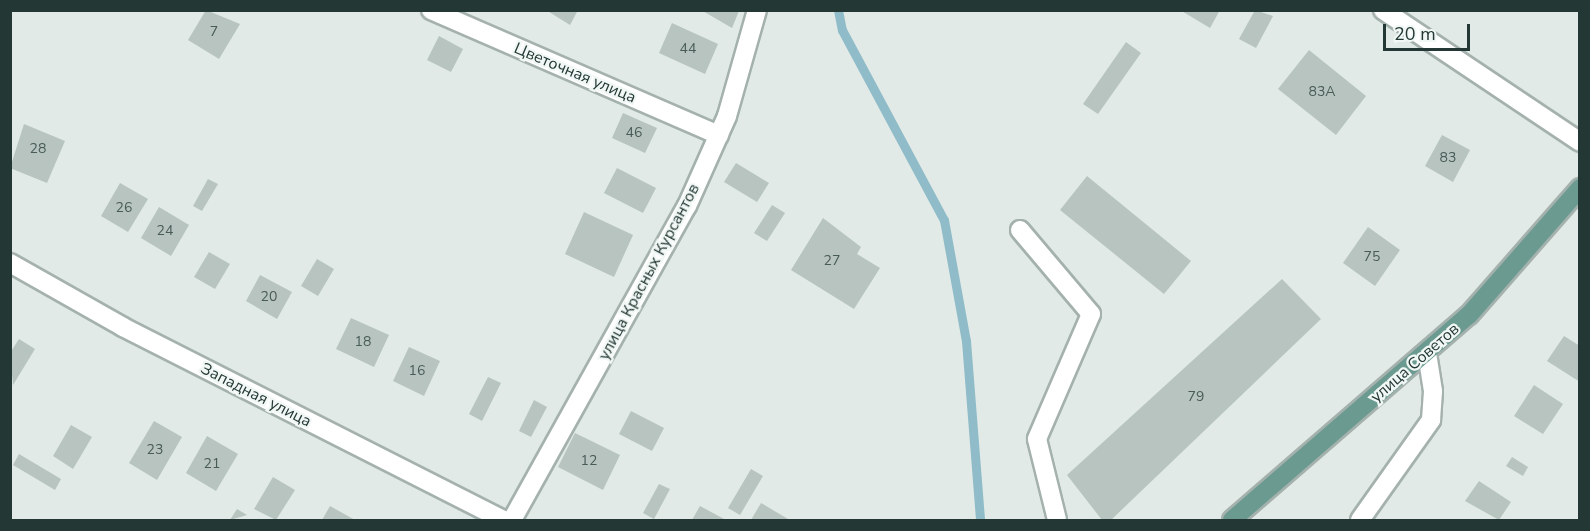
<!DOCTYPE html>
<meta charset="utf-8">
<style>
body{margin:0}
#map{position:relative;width:1590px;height:531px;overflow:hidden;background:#e1eae6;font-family:"Nunito Sans",sans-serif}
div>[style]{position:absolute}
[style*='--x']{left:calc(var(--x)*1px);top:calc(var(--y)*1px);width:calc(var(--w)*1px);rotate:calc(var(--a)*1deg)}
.stream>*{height:9px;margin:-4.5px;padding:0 4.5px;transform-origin:4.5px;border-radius:4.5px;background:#8fbcc8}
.building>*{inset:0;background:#b7c4bf}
.roads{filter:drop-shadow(2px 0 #a4b1ad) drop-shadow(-2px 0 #a4b1ad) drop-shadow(0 2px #a4b1ad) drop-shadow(0 -2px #a4b1ad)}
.minor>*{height:18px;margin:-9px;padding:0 9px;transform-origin:9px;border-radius:9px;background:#fff}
.major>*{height:18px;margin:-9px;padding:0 9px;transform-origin:9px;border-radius:9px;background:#6b9a91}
span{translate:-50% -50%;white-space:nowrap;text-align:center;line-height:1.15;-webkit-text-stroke:4.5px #f1f7f4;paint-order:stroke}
.number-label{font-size:14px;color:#485b57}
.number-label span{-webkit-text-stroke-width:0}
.street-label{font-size:16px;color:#233834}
.frame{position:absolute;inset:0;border:12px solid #233834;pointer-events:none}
.scale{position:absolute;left:1383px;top:24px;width:87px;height:27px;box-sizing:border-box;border:3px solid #233834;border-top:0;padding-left:8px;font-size:18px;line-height:21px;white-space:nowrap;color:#233834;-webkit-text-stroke:4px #f1f7f4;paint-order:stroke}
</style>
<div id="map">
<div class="stream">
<i style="--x:838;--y:10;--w:20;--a:79"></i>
<i style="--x:842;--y:30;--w:216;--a:61.8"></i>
<i style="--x:944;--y:220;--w:123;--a:79.7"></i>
<i style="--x:966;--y:341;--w:180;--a:85.5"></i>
</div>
<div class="building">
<i style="clip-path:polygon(206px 10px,240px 24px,219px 59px,188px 40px)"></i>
<i style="clip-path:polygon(546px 10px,578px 10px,570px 25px)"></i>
<i style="clip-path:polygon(701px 10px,738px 10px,739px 11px,732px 28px)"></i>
<i style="clip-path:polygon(1180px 10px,1220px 10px,1210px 28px)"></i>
<i style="clip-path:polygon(1255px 10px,1273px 16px,1256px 48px,1239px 39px)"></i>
<i style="clip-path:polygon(672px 23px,718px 44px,705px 74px,659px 53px)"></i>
<i style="clip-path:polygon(439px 36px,463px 49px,451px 72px,427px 60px)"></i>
<i style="clip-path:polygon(1126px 42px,1141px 53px,1098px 114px,1083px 104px)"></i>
<i style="clip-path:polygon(1309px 50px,1366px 96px,1336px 135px,1278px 89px)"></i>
<i style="clip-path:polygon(623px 113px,657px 128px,645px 153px,612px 138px)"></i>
<i style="clip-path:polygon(24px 124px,65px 141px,47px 183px,10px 168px)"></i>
<i style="clip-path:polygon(1442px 135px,1470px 150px,1453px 182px,1425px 166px)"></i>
<i style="clip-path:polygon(736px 163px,769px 183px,757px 202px,724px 182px)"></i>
<i style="clip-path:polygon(617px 168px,656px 188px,643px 213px,604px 193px)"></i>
<i style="clip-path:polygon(1087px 176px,1191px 261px,1164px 294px,1060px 210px)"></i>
<i style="clip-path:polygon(208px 179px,218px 184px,202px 211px,193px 206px)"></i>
<i style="clip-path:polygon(120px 183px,148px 199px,128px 232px,101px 216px)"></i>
<i style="clip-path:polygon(772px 205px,785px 213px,767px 241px,754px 233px)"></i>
<i style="clip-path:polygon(159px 207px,189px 225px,171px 256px,141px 238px)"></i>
<i style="clip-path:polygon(584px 212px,633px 235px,614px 277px,565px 254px)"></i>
<i style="clip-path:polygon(823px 218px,861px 247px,857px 254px,880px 268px,854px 309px,791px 270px)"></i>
<i style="clip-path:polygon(1368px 227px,1400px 250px,1375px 286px,1343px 263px)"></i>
<i style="clip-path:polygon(209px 252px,230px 264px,215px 289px,194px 277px)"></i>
<i style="clip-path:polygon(317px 259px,334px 269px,318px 296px,301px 286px)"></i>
<i style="clip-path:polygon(260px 275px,292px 292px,277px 319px,246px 301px)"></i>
<i style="clip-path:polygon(1282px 279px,1321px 319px,1111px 520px,1102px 520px,1067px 475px)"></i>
<i style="clip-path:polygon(351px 318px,389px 335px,374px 367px,336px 349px)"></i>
<i style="clip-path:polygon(1564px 336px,1580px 346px,1580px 382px,1547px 361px)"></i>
<i style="clip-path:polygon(19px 339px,35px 349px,13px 385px,10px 353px)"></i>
<i style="clip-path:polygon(409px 347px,440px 361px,424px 396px,393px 381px)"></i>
<i style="clip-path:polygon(488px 377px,501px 383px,482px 421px,469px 414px)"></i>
<i style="clip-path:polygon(1534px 385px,1563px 404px,1543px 434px,1514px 416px)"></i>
<i style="clip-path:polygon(534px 400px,547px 407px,531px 437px,519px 431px)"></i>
<i style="clip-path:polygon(631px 411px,664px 428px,652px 451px,619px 434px)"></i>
<i style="clip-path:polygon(154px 421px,182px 437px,157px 480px,129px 463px)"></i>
<i style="clip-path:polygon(71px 425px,92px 437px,73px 469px,53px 456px)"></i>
<i style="clip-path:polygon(575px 433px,620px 455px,603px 490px,558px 467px)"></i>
<i style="clip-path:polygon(207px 436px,238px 454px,216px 491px,186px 473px)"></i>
<i style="clip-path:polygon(19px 454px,61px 479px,55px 490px,13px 465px)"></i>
<i style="clip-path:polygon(1512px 457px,1528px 467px,1523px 476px,1506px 466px)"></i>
<i style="clip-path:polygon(751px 469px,763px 476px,740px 515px,728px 508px)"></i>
<i style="clip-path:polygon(273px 477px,295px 490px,276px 520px,254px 509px)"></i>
<i style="clip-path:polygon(1479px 481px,1511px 502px,1499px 520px,1465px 501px)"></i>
<i style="clip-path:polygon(659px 484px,670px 489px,654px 519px,643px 513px)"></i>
<i style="clip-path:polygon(761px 503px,788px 519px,787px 520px,751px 520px)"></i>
<i style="clip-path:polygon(330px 506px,355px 520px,322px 520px)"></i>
<i style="clip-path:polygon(700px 506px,726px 520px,692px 520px)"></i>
<i style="clip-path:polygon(237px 509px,247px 515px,230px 520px)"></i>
</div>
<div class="roads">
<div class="minor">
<i style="--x:431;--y:10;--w:314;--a:23.5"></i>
<i style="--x:1383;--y:10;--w:237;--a:33.8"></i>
<i style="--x:1020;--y:230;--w:110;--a:49.8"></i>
<i style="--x:1091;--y:314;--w:136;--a:113.4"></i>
<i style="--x:1037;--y:439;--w:83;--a:76.1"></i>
<i style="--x:10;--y:263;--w:130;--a:29.5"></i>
<i style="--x:123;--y:327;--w:427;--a:26.9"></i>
<i style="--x:512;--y:520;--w:359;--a:-60.9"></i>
<i style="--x:687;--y:206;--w:98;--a:-66"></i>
<i style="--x:727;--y:116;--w:110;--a:-74.2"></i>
<i style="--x:1360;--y:520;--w:123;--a:-54.6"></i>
<i style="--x:1431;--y:420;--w:29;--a:-86"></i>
<i style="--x:1433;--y:391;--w:38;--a:-99"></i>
</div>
<div class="major">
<i style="--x:1232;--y:520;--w:313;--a:-40.9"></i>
<i style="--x:1469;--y:315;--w:169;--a:-48.8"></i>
</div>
</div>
<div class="number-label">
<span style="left:214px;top:32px">7</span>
<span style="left:688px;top:49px">44</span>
<span style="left:1322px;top:92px">83А</span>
<span style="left:634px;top:133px">46</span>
<span style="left:38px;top:149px">28</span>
<span style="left:1448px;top:158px">83</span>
<span style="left:124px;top:208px">26</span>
<span style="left:165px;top:231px">24</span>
<span style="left:1372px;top:257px">75</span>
<span style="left:832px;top:261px">27</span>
<span style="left:269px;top:297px">20</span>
<span style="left:363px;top:342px">18</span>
<span style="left:417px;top:371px">16</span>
<span style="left:1196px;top:397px">79</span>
<span style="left:155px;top:450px">23</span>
<span style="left:589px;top:461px">12</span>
<span style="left:212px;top:464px">21</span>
</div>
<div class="street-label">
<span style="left:575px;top:73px;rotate:23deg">Цветочная улица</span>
<span style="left:649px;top:272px;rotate:-62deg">улица Красных Курсантов</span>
<span style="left:1415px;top:363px;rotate:-41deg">улица Советов</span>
<span style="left:256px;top:395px;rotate:27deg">Западная улица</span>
</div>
<div class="frame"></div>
<div class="scale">20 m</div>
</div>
